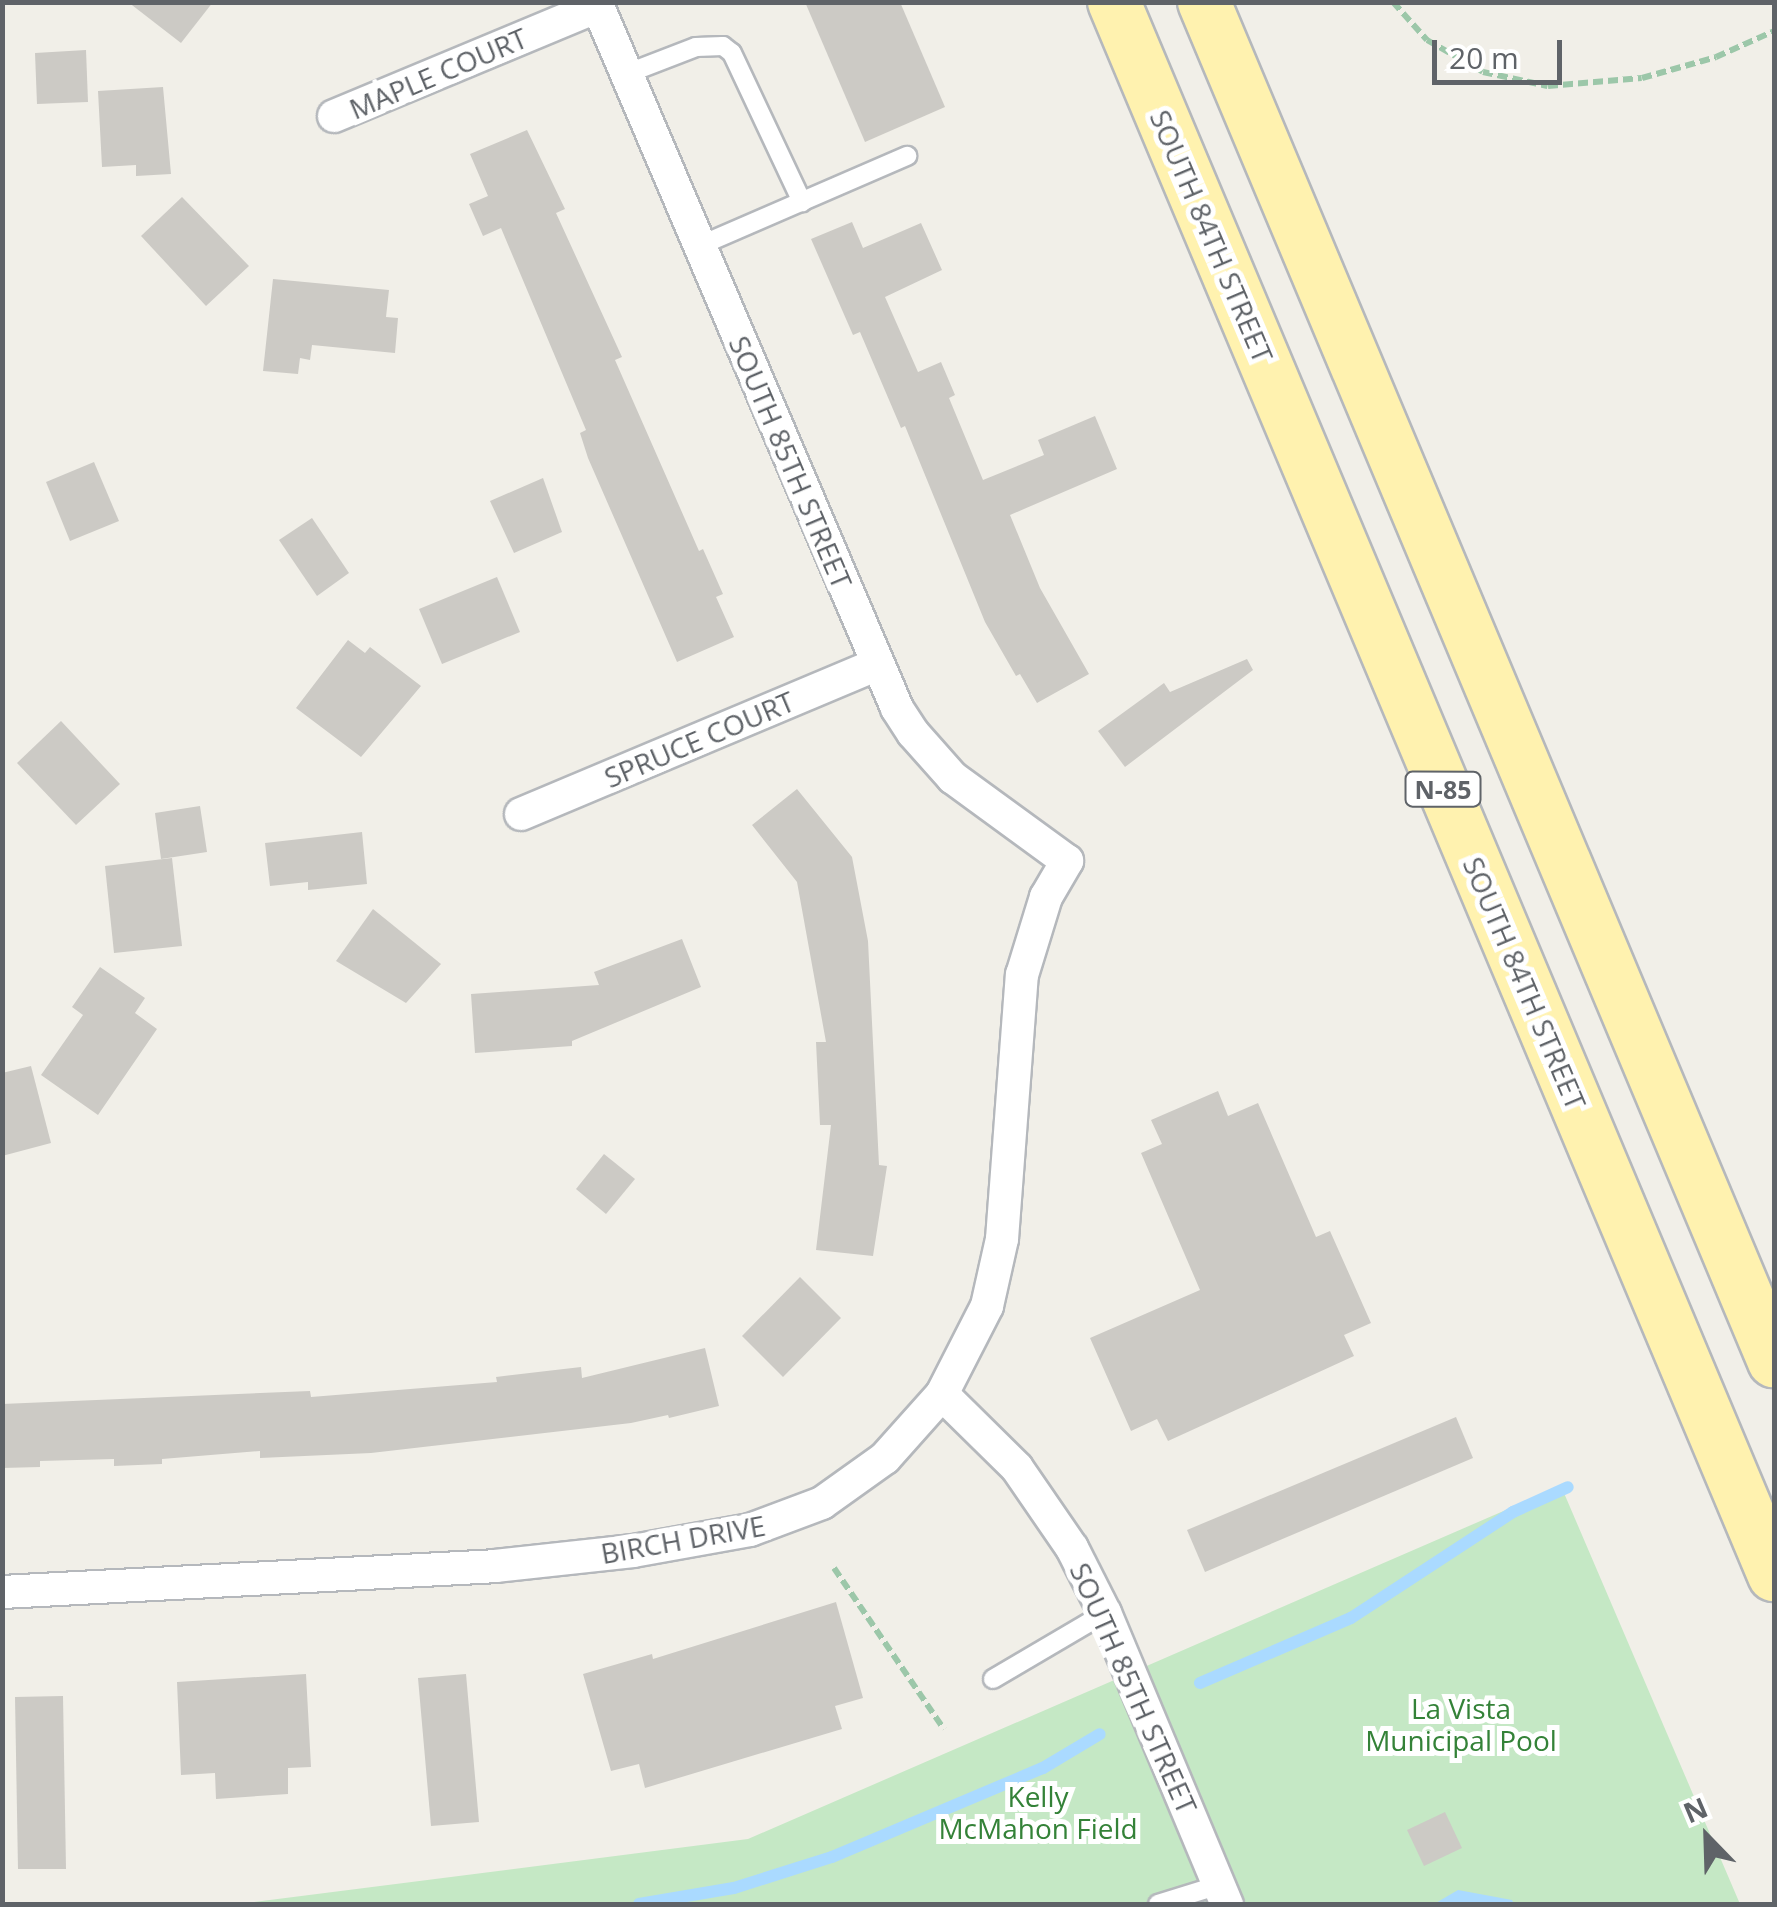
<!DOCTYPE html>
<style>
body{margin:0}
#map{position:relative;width:1777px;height:1907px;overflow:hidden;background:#f1efe8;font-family:"Open Sans",sans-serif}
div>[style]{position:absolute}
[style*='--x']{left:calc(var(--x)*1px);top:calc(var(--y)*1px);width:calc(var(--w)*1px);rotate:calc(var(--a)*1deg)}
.green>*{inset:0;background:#c5e8c5}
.water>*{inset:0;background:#aadaff}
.stream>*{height:12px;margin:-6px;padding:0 6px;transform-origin:6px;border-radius:6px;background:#aadaff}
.building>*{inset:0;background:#cccac5}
.path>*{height:6px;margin-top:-3px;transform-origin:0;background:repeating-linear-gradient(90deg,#9cc7a9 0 10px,transparent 0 15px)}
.roads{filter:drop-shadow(2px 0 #b5b8bc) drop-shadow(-2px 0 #b5b8bc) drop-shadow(0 2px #b5b8bc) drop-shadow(0 -2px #b5b8bc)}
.lane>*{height:18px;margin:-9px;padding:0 9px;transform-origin:9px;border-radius:9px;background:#fff}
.street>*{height:32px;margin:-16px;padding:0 16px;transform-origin:16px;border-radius:16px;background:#fff}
.primary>*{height:52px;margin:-26px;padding:0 26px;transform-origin:26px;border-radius:26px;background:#fff2af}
span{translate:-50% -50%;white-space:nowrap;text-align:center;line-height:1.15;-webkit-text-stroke:10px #fff;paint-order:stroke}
.shield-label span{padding:2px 8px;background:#fff;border:2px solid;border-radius:8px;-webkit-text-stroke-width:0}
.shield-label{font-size:25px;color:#5f6368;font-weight:700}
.street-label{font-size:28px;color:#5f6368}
.park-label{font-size:28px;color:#348238}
.frame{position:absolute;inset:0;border:5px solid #5f6368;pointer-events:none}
.north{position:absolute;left:1657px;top:1787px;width:100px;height:100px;-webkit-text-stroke:8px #fff;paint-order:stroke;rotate:337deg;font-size:28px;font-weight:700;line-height:40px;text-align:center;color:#5f6368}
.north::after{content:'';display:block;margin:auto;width:35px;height:45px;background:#5f6368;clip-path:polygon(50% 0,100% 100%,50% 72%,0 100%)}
.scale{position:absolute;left:1432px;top:40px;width:130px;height:45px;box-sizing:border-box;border:5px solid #5f6368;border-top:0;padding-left:12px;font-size:30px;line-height:35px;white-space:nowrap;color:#5f6368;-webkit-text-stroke:8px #fff;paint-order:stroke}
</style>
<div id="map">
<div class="green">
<i style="clip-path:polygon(1561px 1486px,1740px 1904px,239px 1904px,748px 1839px)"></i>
</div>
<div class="water">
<i style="clip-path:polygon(1458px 1890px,1512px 1900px,1514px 1904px,1434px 1904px)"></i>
</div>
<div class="stream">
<i style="--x:1200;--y:1683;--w:164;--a:-23.3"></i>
<i style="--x:1351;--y:1618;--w:194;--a:-33.2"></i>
<i style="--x:1513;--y:1512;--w:60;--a:-24.4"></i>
<i style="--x:639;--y:1904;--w:96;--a:-9.6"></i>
<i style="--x:734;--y:1888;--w:103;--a:-17.6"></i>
<i style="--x:832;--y:1857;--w:229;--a:-22.9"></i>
<i style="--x:1043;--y:1768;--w:66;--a:-30.8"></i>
</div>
<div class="building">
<i style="clip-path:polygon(128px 2px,213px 2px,181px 43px)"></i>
<i style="clip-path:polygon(805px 2px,900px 2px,945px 107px,865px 142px)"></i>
<i style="clip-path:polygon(86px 50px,88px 102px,37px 104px,35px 53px)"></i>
<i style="clip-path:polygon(163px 87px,171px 174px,136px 176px,136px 165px,102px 167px,98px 91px)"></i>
<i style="clip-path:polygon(527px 130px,565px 209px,556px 213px,622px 357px,615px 360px,699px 551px,703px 549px,723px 594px,716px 597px,734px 637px,677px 662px,588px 458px,580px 433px,586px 430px,501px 228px,483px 236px,469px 204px,488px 196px,470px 154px)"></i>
<i style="clip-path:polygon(182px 197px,249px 266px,206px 306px,141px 236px)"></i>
<i style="clip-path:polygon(852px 222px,863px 248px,921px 223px,942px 270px,885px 297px,918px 372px,941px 362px,955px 395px,949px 398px,983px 480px,1044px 455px,1038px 440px,1095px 416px,1117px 469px,1010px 515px,1040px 588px,1089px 674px,1037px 703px,1020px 674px,1016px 676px,985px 622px,905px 426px,901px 428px,860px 332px,853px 335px,811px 239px)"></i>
<i style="clip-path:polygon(273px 279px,389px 290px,386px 317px,398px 318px,395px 353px,312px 345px,310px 360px,300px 358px,298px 374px,263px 371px)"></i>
<i style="clip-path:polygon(94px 462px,119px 521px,70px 541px,46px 482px)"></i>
<i style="clip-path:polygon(543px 478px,562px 532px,514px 553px,490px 501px)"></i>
<i style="clip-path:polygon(312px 518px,349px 573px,317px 596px,279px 540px)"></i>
<i style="clip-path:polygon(497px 577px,520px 632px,442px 664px,419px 609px)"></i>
<i style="clip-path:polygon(348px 640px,365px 653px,370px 647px,421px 686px,361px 757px,296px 708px)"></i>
<i style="clip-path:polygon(1247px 659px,1253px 670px,1125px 767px,1098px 731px,1164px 683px,1170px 692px)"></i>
<i style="clip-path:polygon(61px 721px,120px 784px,76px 825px,17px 763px)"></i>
<i style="clip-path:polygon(797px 789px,852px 857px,868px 941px,879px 1165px,887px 1166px,873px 1256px,816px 1250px,831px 1125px,820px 1125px,816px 1042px,826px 1042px,797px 882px,752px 825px)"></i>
<i style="clip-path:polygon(200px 806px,207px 852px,161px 859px,155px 813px)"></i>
<i style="clip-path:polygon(362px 832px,367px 884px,308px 890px,308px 882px,270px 886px,265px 843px)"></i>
<i style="clip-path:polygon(172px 858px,182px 946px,114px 953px,105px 866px)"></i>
<i style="clip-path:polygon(373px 909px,441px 964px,406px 1003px,336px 961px)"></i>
<i style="clip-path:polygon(682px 939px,701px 987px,572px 1041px,572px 1046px,475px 1053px,471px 994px,599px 985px,594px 972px)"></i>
<i style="clip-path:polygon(100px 967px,145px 998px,135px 1013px,157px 1029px,98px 1115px,41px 1075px,83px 1015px,72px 1007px)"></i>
<i style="clip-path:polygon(31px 1066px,51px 1143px,2px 1156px,2px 1073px)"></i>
<i style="clip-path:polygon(1218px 1091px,1228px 1116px,1258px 1103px,1316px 1237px,1330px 1231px,1371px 1323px,1344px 1335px,1354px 1356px,1168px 1441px,1157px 1419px,1131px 1431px,1090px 1338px,1200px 1290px,1141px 1153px,1162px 1144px,1151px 1120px)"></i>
<i style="clip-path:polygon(604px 1154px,635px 1179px,606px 1214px,576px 1189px)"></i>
<i style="clip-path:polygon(800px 1277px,841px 1318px,783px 1377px,742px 1336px)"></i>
<i style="clip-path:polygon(705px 1348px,719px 1406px,669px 1418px,668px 1415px,631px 1423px,371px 1453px,260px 1458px,260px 1451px,162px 1459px,162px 1464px,114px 1466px,114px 1459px,40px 1461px,40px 1467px,2px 1468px,2px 1404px,310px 1391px,311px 1397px,497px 1382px,496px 1377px,581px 1367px,582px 1378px)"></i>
<i style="clip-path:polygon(1456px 1417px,1473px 1458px,1205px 1572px,1187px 1530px)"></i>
<i style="clip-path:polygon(836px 1602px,863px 1698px,835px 1706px,842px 1729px,645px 1788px,639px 1764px,611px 1771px,583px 1674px,652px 1654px,653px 1659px)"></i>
<i style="clip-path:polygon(306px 1674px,311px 1767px,288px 1768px,288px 1794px,216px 1799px,215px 1773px,181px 1775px,177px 1682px)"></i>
<i style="clip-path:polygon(466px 1674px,479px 1822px,431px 1826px,418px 1678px)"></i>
<i style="clip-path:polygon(63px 1696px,66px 1869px,18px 1869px,15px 1697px)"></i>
<i style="clip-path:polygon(1445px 1812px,1462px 1848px,1424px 1866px,1407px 1830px)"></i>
</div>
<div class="path">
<i style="--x:1393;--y:2;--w:51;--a:48.2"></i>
<i style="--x:1427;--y:40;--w:64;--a:29.7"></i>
<i style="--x:1483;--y:72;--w:66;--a:12.2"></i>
<i style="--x:1548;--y:86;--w:94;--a:-4.9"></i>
<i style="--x:1642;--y:78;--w:77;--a:-15.8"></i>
<i style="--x:1716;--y:57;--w:64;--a:-24.1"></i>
<i style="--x:834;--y:1568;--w:195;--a:55.7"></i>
</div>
<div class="roads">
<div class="lane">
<i style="--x:626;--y:74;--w:75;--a:-21.1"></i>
<i style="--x:696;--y:47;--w:27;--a:-2"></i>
<i style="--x:723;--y:46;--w:11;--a:38"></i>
<i style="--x:732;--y:53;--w:165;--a:64.8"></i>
<i style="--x:699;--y:246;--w:227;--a:-23.4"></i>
<i style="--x:993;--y:1679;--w:130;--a:-30.5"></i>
<i style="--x:1158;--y:1904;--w:64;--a:-17.3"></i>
</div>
<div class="street">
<i style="--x:334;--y:116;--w:286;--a:-22.6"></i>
<i style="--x:521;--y:814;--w:386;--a:-22.8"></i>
<i style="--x:942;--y:1394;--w:105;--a:44.6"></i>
<i style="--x:1017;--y:1468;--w:97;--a:55.5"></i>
<i style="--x:1072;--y:1548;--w:73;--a:63.1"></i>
<i style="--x:1105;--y:1613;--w:316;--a:67.3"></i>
<i style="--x:2;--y:1592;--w:494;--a:-3"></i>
<i style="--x:495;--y:1566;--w:139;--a:-6.2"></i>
<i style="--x:633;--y:1551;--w:119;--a:-10.2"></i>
<i style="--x:750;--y:1530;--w:77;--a:-20.6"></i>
<i style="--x:822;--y:1503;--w:77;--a:-35.5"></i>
<i style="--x:885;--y:1458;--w:86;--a:-48.3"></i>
<i style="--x:942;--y:1394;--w:99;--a:-62.9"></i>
<i style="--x:987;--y:1306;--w:69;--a:-77.4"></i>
<i style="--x:1002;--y:1239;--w:265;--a:-85.7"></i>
<i style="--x:1022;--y:975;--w:82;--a:-72.9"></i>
<i style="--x:1046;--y:897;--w:42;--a:-59.7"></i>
<i style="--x:1067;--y:861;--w:141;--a:-143.9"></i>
<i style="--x:953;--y:778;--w:60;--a:-131.6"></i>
<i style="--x:913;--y:733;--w:30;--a:-123"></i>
<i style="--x:897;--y:708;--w:767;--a:-113.09"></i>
</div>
<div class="primary">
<i style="--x:1114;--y:2;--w:1706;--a:67.24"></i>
<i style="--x:1204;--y:2;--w:1474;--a:67.25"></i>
</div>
</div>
<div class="shield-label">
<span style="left:1443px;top:789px">N-85</span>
</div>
<div class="street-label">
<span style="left:438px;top:73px;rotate:-23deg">MAPLE COURT</span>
<span style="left:1212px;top:236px;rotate:67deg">SOUTH 84TH STREET</span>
<span style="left:791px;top:462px;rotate:67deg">SOUTH 85TH STREET</span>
<span style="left:699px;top:739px;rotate:-23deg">SPRUCE COURT</span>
<span style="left:1525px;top:983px;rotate:67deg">SOUTH 84TH STREET</span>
<span style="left:683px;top:1539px;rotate:-10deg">BIRCH DRIVE</span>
<span style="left:1134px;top:1688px;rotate:66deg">SOUTH 85TH STREET</span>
</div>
<div class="park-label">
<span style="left:1461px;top:1724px">La Vista<br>Municipal Pool</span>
<span style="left:1038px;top:1812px">Kelly<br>McMahon Field</span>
</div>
<div class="frame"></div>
<div class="north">N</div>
<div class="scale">20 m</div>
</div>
